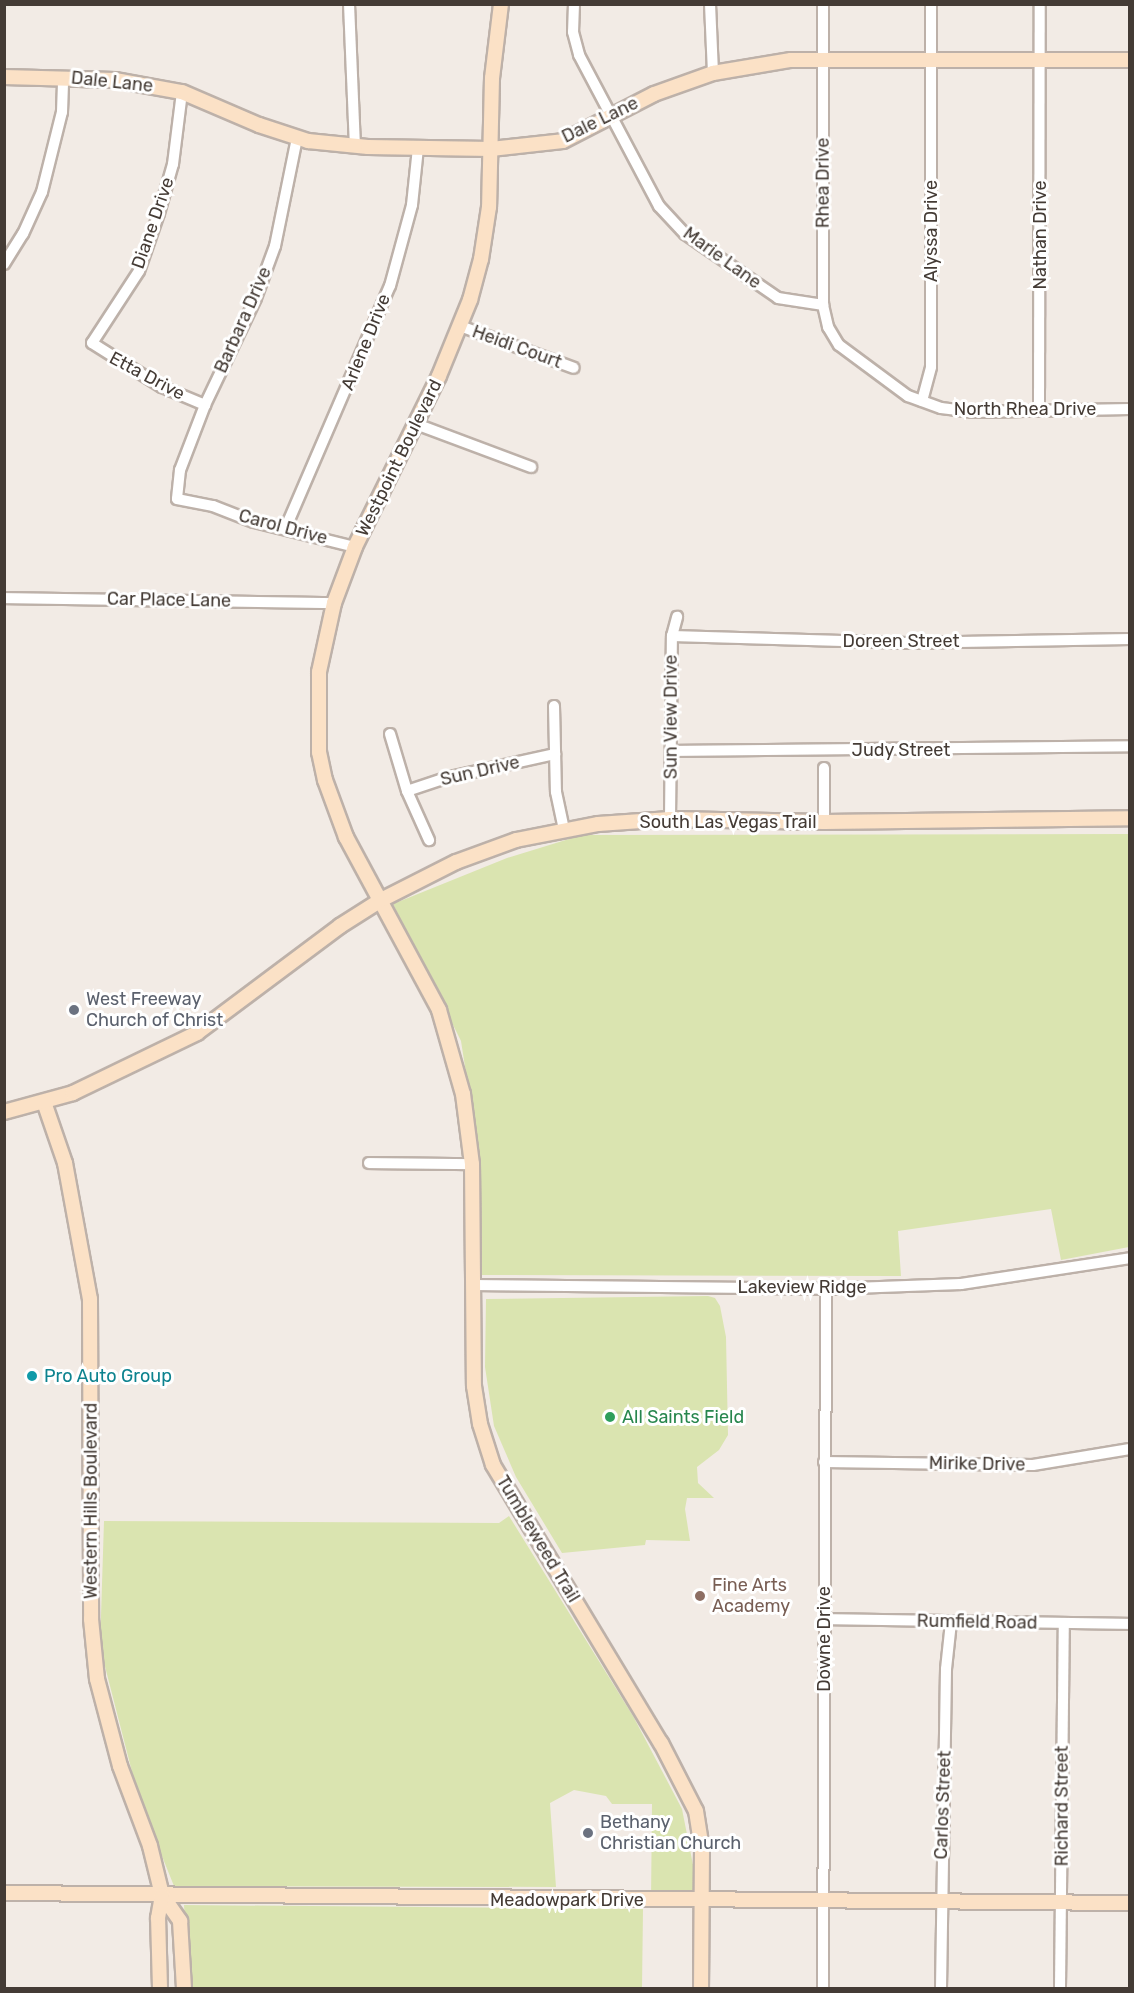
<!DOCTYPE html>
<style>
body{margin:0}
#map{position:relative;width:1134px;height:1993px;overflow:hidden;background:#f2ebe5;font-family:Rubik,sans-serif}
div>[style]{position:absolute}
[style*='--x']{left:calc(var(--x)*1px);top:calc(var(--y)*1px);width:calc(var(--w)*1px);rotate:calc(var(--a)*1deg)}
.green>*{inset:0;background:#dae4b0}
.roads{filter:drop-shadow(2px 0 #bdb1a9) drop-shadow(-2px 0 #bdb1a9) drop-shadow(0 2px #bdb1a9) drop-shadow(0 -2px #bdb1a9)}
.street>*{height:10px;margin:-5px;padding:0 5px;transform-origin:5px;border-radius:5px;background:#fff}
.secondary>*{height:14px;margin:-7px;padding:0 7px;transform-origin:7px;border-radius:7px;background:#fbe1c6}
.dots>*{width:16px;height:16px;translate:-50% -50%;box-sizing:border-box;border:3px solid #fff;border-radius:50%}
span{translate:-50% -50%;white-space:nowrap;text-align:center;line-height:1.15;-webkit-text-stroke:6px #fff;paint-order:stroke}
.street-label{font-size:18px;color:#443b35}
.worship-label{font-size:18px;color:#5b616d}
.left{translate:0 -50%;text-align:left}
.culture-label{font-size:18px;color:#0d838f}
.leisure-label{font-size:18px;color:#27864d}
.education-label{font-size:18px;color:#785e54}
.frame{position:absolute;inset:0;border:6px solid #443b35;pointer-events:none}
</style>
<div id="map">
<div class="green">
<i style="clip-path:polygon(1129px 834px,1129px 1247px,1061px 1260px,1051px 1209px,898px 1231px,901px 1276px,482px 1275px,480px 1163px,461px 1041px,393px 904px,507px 858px,582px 835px)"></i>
<i style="clip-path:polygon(708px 1296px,715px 1298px,720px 1306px,726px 1337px,728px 1435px,719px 1450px,697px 1467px,698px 1483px,714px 1498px,687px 1498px,685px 1509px,690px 1541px,646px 1540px,645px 1545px,562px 1553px,516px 1477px,494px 1426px,485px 1367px,486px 1299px)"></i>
<i style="clip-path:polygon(509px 1516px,633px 1716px,682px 1809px,695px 1875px,695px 1898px,651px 1900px,652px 1804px,612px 1804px,606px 1796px,574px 1790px,550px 1803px,556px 1887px,174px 1886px,139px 1799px,100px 1647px,104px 1521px,499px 1523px)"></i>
<i style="clip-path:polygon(184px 1905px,643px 1909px,642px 1988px,189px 1988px)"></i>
</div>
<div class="roads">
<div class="street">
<i style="--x:349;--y:4;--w:142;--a:87.6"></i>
<i style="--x:574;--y:4;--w:28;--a:92"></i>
<i style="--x:573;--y:32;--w:24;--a:75"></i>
<i style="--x:579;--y:55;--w:171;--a:62.1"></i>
<i style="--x:659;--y:206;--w:38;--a:47"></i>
<i style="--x:685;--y:234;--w:113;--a:34.5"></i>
<i style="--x:778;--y:298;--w:46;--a:8.8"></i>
<i style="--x:710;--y:4;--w:69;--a:87.5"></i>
<i style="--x:823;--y:4;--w:301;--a:90"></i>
<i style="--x:823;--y:305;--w:23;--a:77"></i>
<i style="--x:828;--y:327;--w:21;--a:59"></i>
<i style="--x:839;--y:345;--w:86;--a:36.5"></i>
<i style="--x:908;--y:396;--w:35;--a:20"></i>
<i style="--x:941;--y:408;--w:31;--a:7"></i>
<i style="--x:972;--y:412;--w:158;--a:-1.1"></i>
<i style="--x:182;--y:92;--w:73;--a:97.1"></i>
<i style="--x:173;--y:164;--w:51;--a:105.9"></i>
<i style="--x:159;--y:213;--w:61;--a:109"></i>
<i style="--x:139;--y:271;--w:86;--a:123.1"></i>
<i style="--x:92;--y:343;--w:83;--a:32.2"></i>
<i style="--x:162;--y:387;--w:47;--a:22.7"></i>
<i style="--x:297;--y:138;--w:110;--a:101.5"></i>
<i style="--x:275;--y:246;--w:55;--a:110.1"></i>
<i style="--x:256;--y:298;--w:119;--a:115.5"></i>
<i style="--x:205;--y:405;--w:70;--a:111"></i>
<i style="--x:180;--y:470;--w:29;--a:96"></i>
<i style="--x:177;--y:499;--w:37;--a:11"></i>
<i style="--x:213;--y:506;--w:44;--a:21.3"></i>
<i style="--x:254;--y:522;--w:104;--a:13.9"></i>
<i style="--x:4;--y:264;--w:36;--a:-58"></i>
<i style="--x:23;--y:234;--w:46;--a:-65.7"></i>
<i style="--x:42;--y:192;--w:82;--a:-76"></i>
<i style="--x:62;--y:112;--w:35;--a:-88"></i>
<i style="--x:460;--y:326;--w:121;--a:20.2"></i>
<i style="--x:922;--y:401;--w:35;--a:-75"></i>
<i style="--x:931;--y:367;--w:363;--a:-90"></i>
<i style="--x:1039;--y:410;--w:406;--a:-89.9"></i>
<i style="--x:416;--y:424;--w:123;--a:20.5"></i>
<i style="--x:286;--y:527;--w:262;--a:-66.7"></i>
<i style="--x:390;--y:286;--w:84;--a:-74.8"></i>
<i style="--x:412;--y:205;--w:57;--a:-84"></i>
<i style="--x:4;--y:598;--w:330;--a:0.9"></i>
<i style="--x:672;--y:636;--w:230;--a:1.7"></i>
<i style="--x:902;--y:643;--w:228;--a:-1"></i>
<i style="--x:554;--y:706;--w:86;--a:88.7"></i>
<i style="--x:556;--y:792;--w:39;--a:78"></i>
<i style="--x:390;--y:734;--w:59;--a:73.4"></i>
<i style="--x:407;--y:791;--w:54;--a:65.8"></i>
<i style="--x:672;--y:751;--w:458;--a:-0.6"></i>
<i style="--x:407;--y:791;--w:41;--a:-18.4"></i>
<i style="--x:446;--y:778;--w:112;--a:-12.4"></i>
<i style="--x:670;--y:819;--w:183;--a:-89.4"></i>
<i style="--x:672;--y:636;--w:20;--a:-75"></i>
<i style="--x:824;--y:822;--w:54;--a:-90"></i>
<i style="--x:369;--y:1163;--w:103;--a:0.6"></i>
<i style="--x:472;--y:1285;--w:354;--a:0.6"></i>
<i style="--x:826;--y:1289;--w:135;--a:-2.1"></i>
<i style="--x:961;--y:1284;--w:171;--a:-8.7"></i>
<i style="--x:824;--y:1462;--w:209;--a:0.8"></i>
<i style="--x:1033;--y:1465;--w:98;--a:-9.4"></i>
<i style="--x:824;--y:1619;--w:306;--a:0.9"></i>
<i style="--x:823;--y:1988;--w:699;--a:-89.75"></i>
<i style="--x:941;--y:1988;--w:319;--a:-89.1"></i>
<i style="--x:946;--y:1669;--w:47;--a:-83.9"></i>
<i style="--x:1060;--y:1988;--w:365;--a:-89.4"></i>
</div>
<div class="secondary">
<i style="--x:501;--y:4;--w:75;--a:96.9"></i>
<i style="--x:492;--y:78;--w:129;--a:91.3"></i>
<i style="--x:489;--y:207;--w:53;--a:98.7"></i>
<i style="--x:481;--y:259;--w:42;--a:105"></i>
<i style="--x:470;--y:300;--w:82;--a:112.2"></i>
<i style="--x:439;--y:376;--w:191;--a:116.2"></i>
<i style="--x:355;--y:547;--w:60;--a:110.6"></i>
<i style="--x:334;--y:603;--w:71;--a:102.3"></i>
<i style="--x:319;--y:672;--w:80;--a:90"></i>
<i style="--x:319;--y:752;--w:29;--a:78"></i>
<i style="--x:325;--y:780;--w:61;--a:69.8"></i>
<i style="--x:346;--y:837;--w:196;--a:61.7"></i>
<i style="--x:439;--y:1010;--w:87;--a:74.1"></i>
<i style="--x:463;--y:1094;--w:71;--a:82.7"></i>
<i style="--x:472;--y:1164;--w:222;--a:89.5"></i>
<i style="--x:474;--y:1386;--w:38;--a:81"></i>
<i style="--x:480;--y:1424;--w:43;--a:72.4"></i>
<i style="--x:493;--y:1465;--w:325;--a:58.9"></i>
<i style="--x:661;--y:1743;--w:76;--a:62.8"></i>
<i style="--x:696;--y:1811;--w:37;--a:81"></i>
<i style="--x:702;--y:1848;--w:140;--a:90.4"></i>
<i style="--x:4;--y:77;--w:111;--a:1.5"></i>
<i style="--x:115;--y:80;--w:68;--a:10.2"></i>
<i style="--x:182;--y:92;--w:84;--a:23.2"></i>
<i style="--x:259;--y:125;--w:52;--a:18.1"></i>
<i style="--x:308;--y:141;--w:60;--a:5.7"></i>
<i style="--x:368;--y:147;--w:123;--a:0.9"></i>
<i style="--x:491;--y:149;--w:72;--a:-6.3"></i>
<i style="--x:563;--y:141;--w:102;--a:-27.3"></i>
<i style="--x:654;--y:94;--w:63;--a:-19.6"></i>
<i style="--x:713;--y:73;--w:79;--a:-9.5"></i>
<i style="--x:791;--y:60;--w:339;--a:0"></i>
<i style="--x:44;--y:1102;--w:65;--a:71"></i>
<i style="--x:65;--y:1163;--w:138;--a:79.6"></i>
<i style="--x:90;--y:1299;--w:320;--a:89.8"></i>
<i style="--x:91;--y:1619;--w:60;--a:84.3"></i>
<i style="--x:97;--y:1679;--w:90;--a:75.2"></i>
<i style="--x:120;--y:1766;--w:85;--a:69.4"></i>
<i style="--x:150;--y:1846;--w:50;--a:76.2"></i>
<i style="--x:162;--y:1895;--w:32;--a:55"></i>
<i style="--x:180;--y:1921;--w:67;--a:86.6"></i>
<i style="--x:4;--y:1112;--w:72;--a:-15.4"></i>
<i style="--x:73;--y:1093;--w:138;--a:-25.8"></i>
<i style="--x:197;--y:1033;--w:179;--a:-36.8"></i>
<i style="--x:340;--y:926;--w:49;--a:-32.4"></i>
<i style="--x:381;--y:900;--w:84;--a:-26.9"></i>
<i style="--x:456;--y:862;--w:64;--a:-20.1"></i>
<i style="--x:516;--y:840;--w:84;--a:-11"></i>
<i style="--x:598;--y:824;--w:72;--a:-4"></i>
<i style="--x:670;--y:819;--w:154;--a:1.1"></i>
<i style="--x:824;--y:822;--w:306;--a:-0.7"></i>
<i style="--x:4;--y:1893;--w:1126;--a:0.51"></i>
<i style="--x:160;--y:1988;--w:70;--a:-91.6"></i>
<i style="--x:158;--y:1918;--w:23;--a:-80"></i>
</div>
</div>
<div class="dots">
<i style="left:74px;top:1010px;background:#6b7280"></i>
<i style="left:32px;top:1376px;background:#0f9aa8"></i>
<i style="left:610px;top:1417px;background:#2e9e5b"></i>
<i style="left:700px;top:1596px;background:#8d6e63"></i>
<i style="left:588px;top:1833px;background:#6b7280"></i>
</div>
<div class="street-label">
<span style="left:112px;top:82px;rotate:6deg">Dale Lane</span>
<span style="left:600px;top:120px;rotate:-26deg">Dale Lane</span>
<span style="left:823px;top:183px;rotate:-90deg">Rhea Drive</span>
<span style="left:153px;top:223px;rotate:-71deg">Diane Drive</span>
<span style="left:931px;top:231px;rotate:-90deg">Alyssa Drive</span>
<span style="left:1040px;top:235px;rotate:-90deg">Nathan Drive</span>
<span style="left:722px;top:258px;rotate:36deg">Marie Lane</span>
<span style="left:243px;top:320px;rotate:-66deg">Barbara Drive</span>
<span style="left:366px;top:342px;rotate:-68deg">Arlene Drive</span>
<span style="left:517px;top:347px;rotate:20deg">Heidi Court</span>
<span style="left:147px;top:376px;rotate:28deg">Etta Drive</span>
<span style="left:1025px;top:409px">North Rhea Drive</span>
<span style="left:399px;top:458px;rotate:-64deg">Westpoint Boulevard</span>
<span style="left:283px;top:527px;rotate:15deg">Carol Drive</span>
<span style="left:169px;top:600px;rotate:1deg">Car Place Lane</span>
<span style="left:901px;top:641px">Doreen Street</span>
<span style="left:671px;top:717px;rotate:-90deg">Sun View Drive</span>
<span style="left:901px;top:750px">Judy Street</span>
<span style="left:480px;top:771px;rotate:-13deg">Sun Drive</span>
<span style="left:728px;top:822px">South Las Vegas Trail</span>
<span style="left:802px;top:1287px">Lakeview Ridge</span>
<span style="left:977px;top:1464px;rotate:1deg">Mirike Drive</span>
<span style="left:91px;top:1501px;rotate:-90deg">Western Hills Boulevard</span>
<span style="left:538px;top:1539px;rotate:59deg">Tumbleweed Trail</span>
<span style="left:977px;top:1622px;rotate:1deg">Rumfield Road</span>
<span style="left:824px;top:1639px;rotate:-90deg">Downe Drive</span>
<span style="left:943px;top:1805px;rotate:-88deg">Carlos Street</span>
<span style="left:1062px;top:1806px;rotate:-90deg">Richard Street</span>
<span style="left:567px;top:1900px">Meadowpark Drive</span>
</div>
<div class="worship-label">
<span class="left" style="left:86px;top:1010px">West Freeway<br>Church of Christ</span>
<span class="left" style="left:600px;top:1833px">Bethany<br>Christian Church</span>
</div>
<div class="culture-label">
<span class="left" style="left:44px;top:1376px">Pro Auto Group</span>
</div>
<div class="leisure-label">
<span class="left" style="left:622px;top:1417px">All Saints Field</span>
</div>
<div class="education-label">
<span class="left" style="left:712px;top:1596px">Fine Arts<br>Academy</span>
</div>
<div class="frame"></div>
</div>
